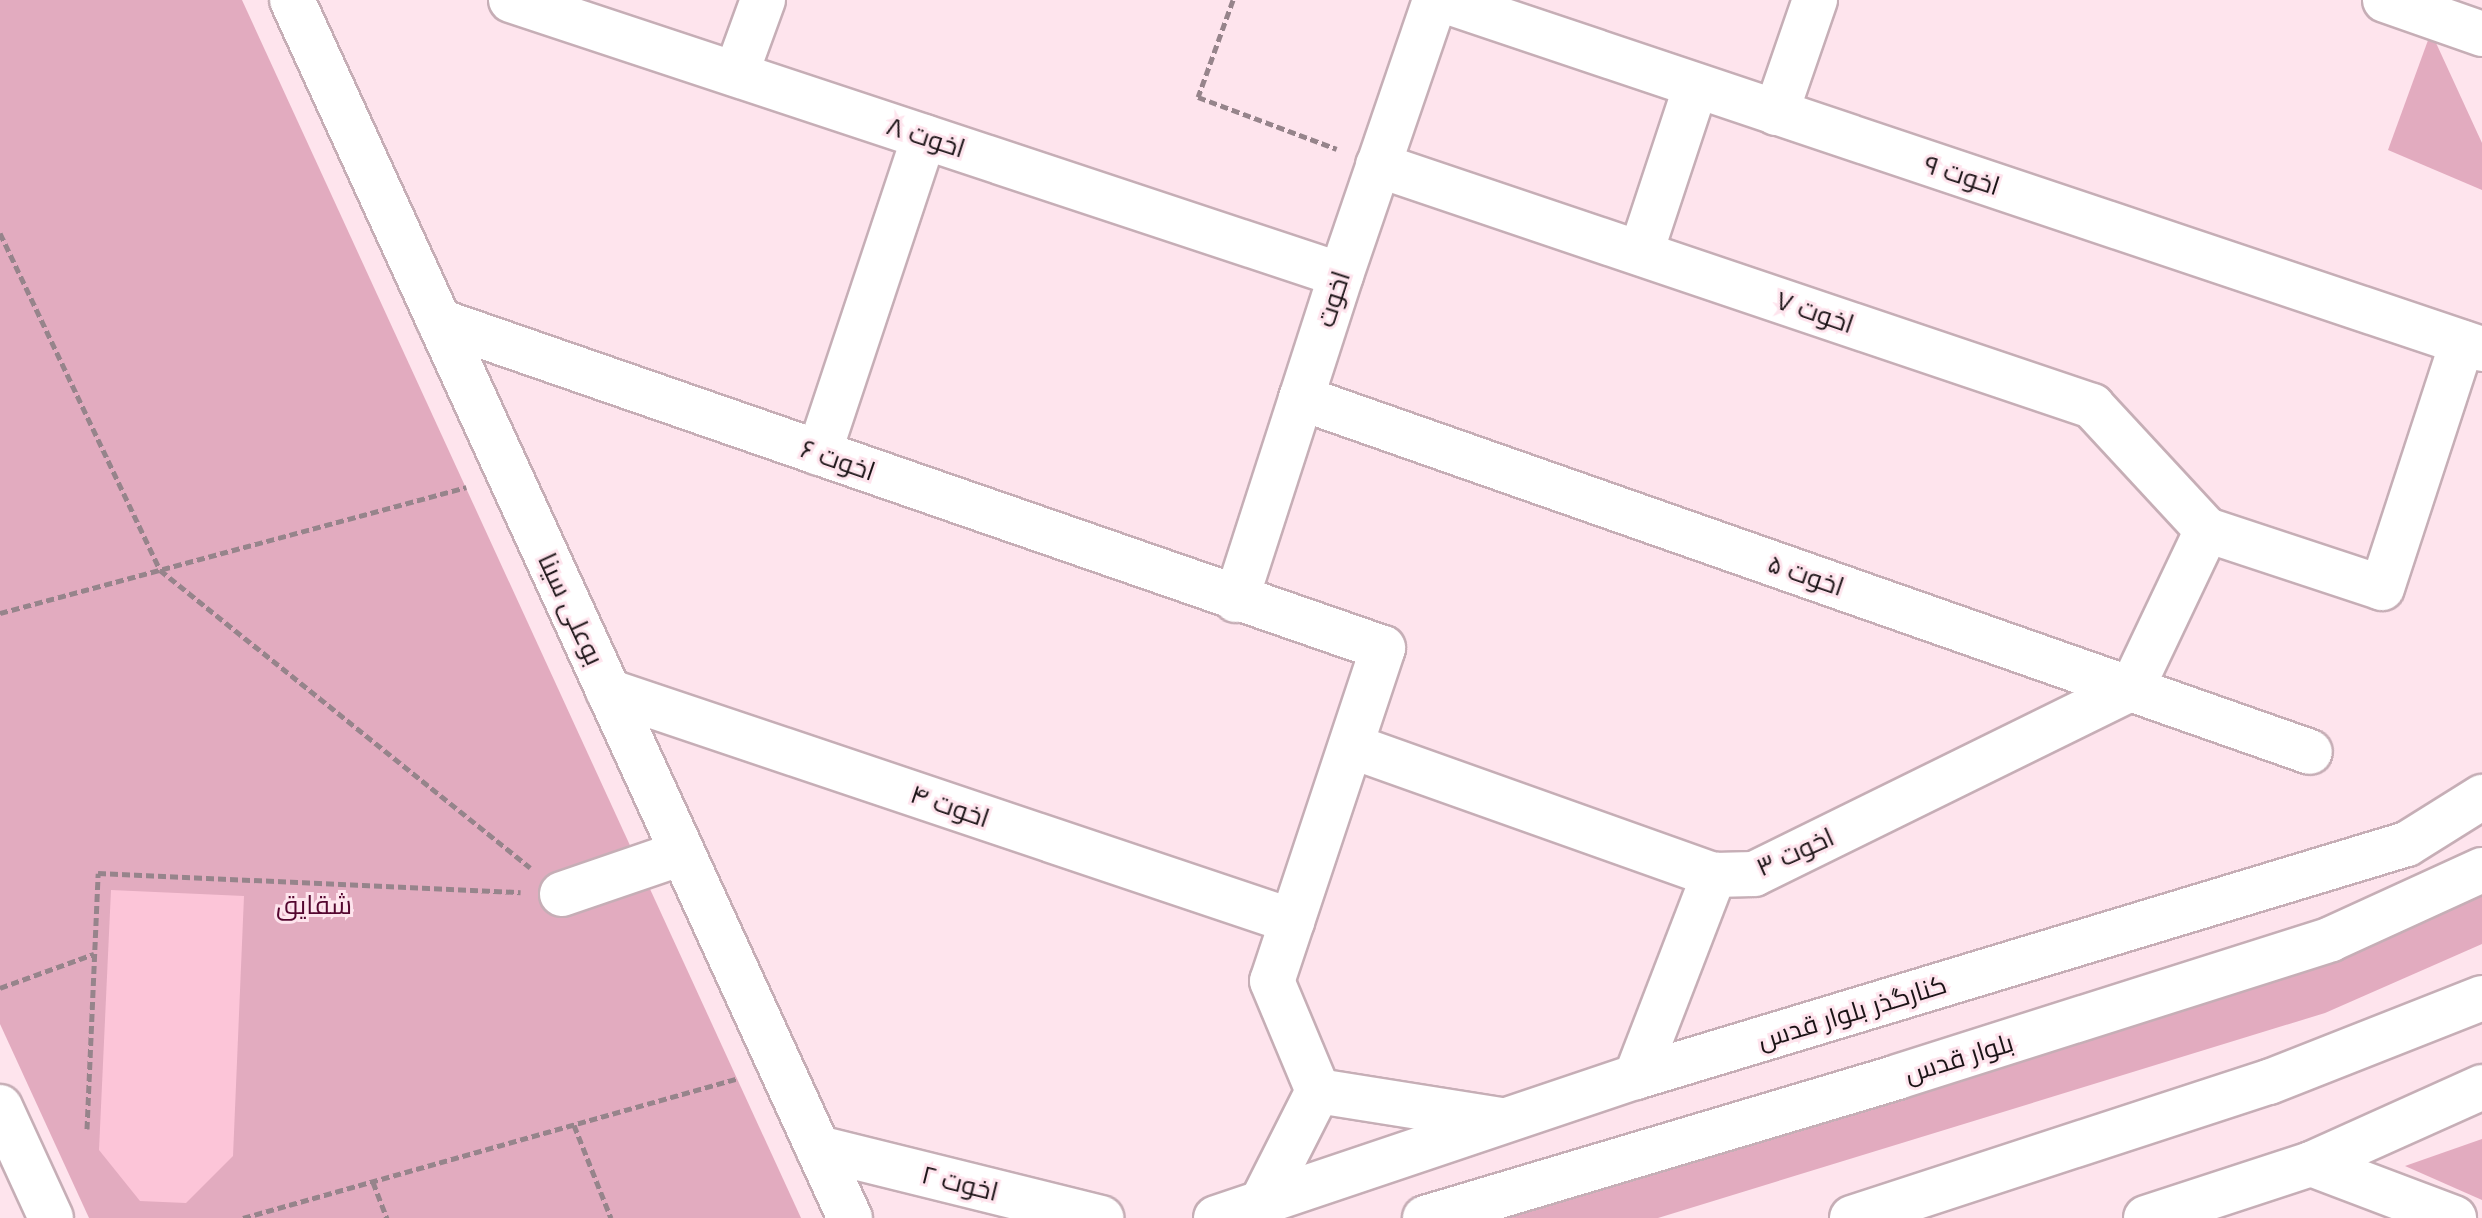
<!DOCTYPE html>
<meta charset="utf-8">
<style>
body{margin:0}
#map{position:relative;width:2482px;height:1218px;overflow:hidden;background:#fee4ed;font-family:Quicksand,Cairo,sans-serif}
div>[style]{position:absolute}
[style*='--x']{left:calc(var(--x)*1px);top:calc(var(--y)*1px);width:calc(var(--w)*1px);rotate:calc(var(--a)*1deg)}
.green>*{inset:0;background:#e2abbf}
.building>*{inset:0;background:#fcc5d8}
.path>*{height:5px;margin-top:-2.5px;transform-origin:0;background:repeating-linear-gradient(90deg,#96848b 0 8px,transparent 0 12px)}
.roads{filter:drop-shadow(2px 0 #c6aeb6) drop-shadow(-2px 0 #c6aeb6) drop-shadow(0 2px #c6aeb6) drop-shadow(0 -2px #c6aeb6)}
.minor>*{height:44px;margin:-22px;padding:0 22px;transform-origin:22px;border-radius:22px;background:#fff}
.major>*{height:44px;margin:-22px;padding:0 22px;transform-origin:22px;border-radius:22px;background:#fff}
span{translate:-50% -50%;white-space:nowrap;text-align:center;line-height:1.15;-webkit-text-stroke:6px #fee4ed;paint-order:stroke}
.street-label{font-size:26px;color:#1b1316}
.park-label{font-size:26px;color:#54062f}
</style>
<div id="map">
<div class="green">
<i style="clip-path:polygon(0 0,242px 0,801px 1218px,89px 1218px,0 1024px)"></i>
<i style="clip-path:polygon(2431px 32px,2482px 143px,2482px 190px,2388px 150px)"></i>
<i style="clip-path:polygon(2482px 894px,2482px 944px,2325px 1013px,1658px 1218px,1466px 1218px,2354px 954px)"></i>
<i style="clip-path:polygon(2482px 1139px,2482px 1200px,2405px 1166px)"></i>
</div>
<div class="building">
<i style="clip-path:polygon(111px 890px,244px 896px,233px 1156px,186px 1203px,140px 1201px,99px 1150px)"></i>
</div>
<div class="path">
<i style="--x:1233;--y:0;--w:103;--a:109.8"></i>
<i style="--x:1198;--y:97;--w:148;--a:20.5"></i>
<i style="--x:0;--y:233;--w:373;--a:64.6"></i>
<i style="--x:160;--y:570;--w:475;--a:38.8"></i>
<i style="--x:0;--y:613;--w:483;--a:-15.1"></i>
<i style="--x:0;--y:988;--w:100;--a:-19.9"></i>
<i style="--x:574;--y:1125;--w:100;--a:68.3"></i>
<i style="--x:87;--y:1129;--w:256;--a:-87.5"></i>
<i style="--x:98;--y:873;--w:423;--a:2.6"></i>
<i style="--x:373;--y:1182;--w:39;--a:69"></i>
<i style="--x:243;--y:1218;--w:515;--a:-15.76"></i>
</div>
<div class="roads">
<div class="minor">
<i style="--x:292;--y:0;--w:1340;--a:65.39"></i>
<i style="--x:511;--y:0;--w:874;--a:18.33"></i>
<i style="--x:1442;--y:0;--w:1097;--a:18.55"></i>
<i style="--x:2385;--y:0;--w:103;--a:19.3"></i>
<i style="--x:736;--y:74;--w:79;--a:-70"></i>
<i style="--x:1776;--y:113;--w:120;--a:-71"></i>
<i style="--x:1378;--y:165;--w:754;--a:18.65"></i>
<i style="--x:2092;--y:406;--w:169;--a:47.2"></i>
<i style="--x:1641;--y:252;--w:175;--a:-71.7"></i>
<i style="--x:439;--y:321;--w:999;--a:19.11"></i>
<i style="--x:1383;--y:648;--w:351;--a:108.4"></i>
<i style="--x:1272;--y:981;--w:119;--a:67.3"></i>
<i style="--x:1318;--y:1091;--w:124;--a:116.8"></i>
<i style="--x:1301;--y:398;--w:1069;--a:19.33"></i>
<i style="--x:819;--y:453;--w:333;--a:-71.6"></i>
<i style="--x:1236;--y:600;--w:342;--a:-72.1"></i>
<i style="--x:1341;--y:275;--w:291;--a:-71.1"></i>
<i style="--x:608;--y:691;--w:722;--a:18.59"></i>
<i style="--x:1351;--y:746;--w:385;--a:19.6"></i>
<i style="--x:1714;--y:875;--w:40;--a:-1.4"></i>
<i style="--x:1754;--y:874;--w:421;--a:-26.2"></i>
<i style="--x:2132;--y:688;--w:175;--a:-64.6"></i>
<i style="--x:2207;--y:530;--w:184;--a:18.3"></i>
<i style="--x:2382;--y:588;--w:258;--a:-71.9"></i>
<i style="--x:562;--y:894;--w:127;--a:-18.9"></i>
<i style="--x:1636;--y:1077;--w:217;--a:-68.9"></i>
<i style="--x:1318;--y:1091;--w:185;--a:9"></i>
<i style="--x:0;--y:1107;--w:122;--a:65.3"></i>
<i style="--x:818;--y:1148;--w:292;--a:13.9"></i>
<i style="--x:2311;--y:1164;--w:153;--a:20.7"></i>
<i style="--x:1216;--y:1218;--w:443;--a:-18.6"></i>
<i style="--x:1636;--y:1077;--w:805;--a:-16.82"></i>
<i style="--x:2407;--y:844;--w:89;--a:-32.1"></i>
<i style="--x:2146;--y:1218;--w:174;--a:-18.1"></i>
<i style="--x:2311;--y:1164;--w:188;--a:-24.2"></i>
</div>
<div class="major">
<i style="--x:1425;--y:1218;--w:493;--a:-16.6"></i>
<i style="--x:1897;--y:1077;--w:455;--a:-17.6"></i>
<i style="--x:2331;--y:939;--w:166;--a:-24.6"></i>
<i style="--x:1852;--y:1218;--w:439;--a:-18.1"></i>
<i style="--x:2269;--y:1082;--w:229;--a:-21.5"></i>
</div>
</div>
<div class="street-label">
<span style="left:926px;top:137px;rotate:18deg">اخوت ۸</span>
<span style="left:1962px;top:175px;rotate:18deg">اخوت ۹</span>
<span style="left:1333px;top:299px;rotate:-72deg">اخوت</span>
<span style="left:1815px;top:312px;rotate:19deg">اخوت ۷</span>
<span style="left:838px;top:460px;rotate:19deg">اخوت ۶</span>
<span style="left:1806px;top:575px;rotate:19deg">اخوت ۵</span>
<span style="left:571px;top:609px;rotate:65deg">بوعلی سینا</span>
<span style="left:950px;top:806px;rotate:19deg">اخوت ۴</span>
<span style="left:1795px;top:852px;rotate:-24deg">اخوت ۳</span>
<span style="left:1852px;top:1012px;rotate:-17deg">کنارگذر بلوار قدس</span>
<span style="left:1959px;top:1058px;rotate:-17deg">بلوار قدس</span>
<span style="left:960px;top:1183px;rotate:14deg">اخوت ۲</span>
</div>
<div class="park-label">
<span style="left:314px;top:905px">شقایق</span>
</div>
</div>
